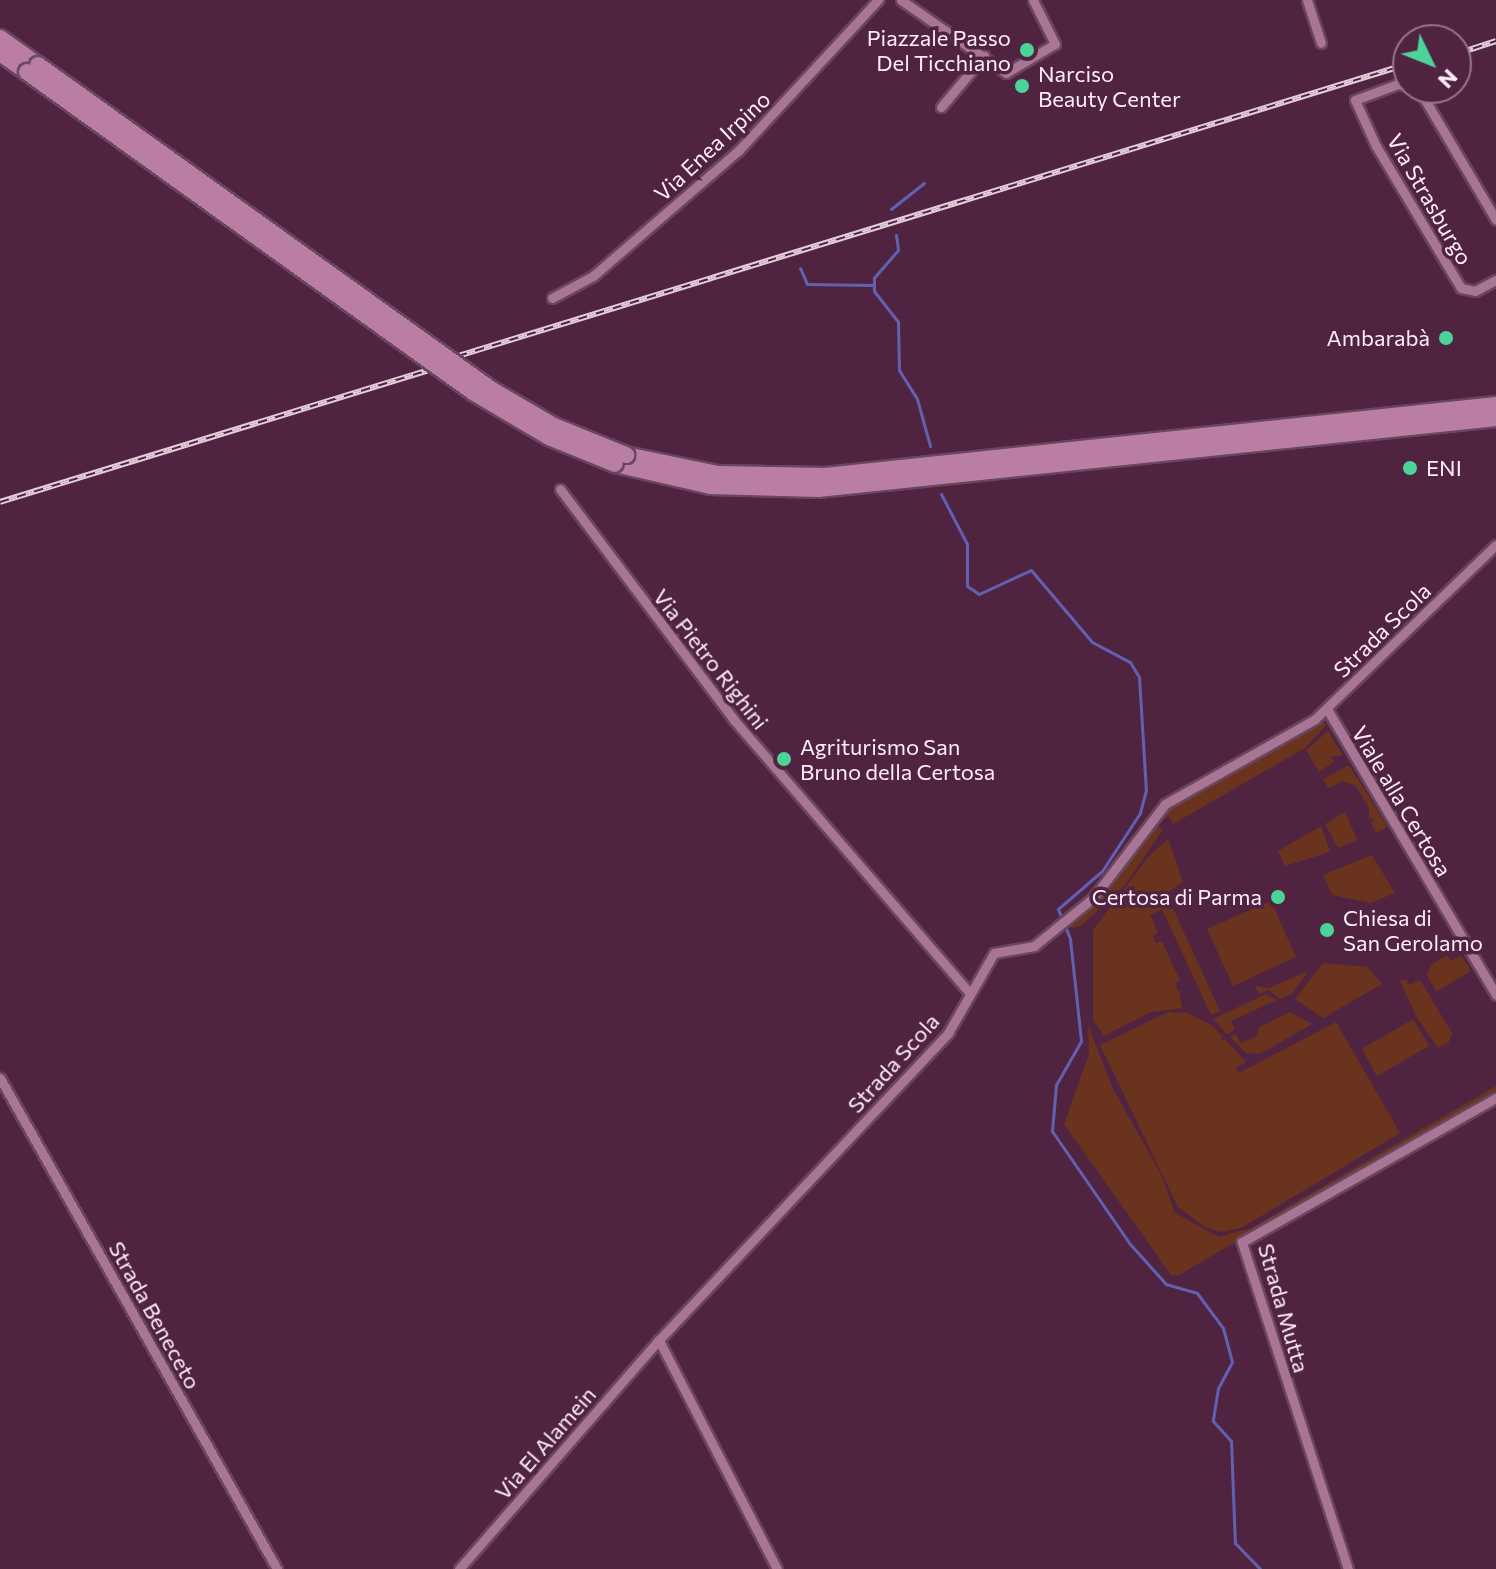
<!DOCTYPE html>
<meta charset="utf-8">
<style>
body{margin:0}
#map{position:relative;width:1496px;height:1569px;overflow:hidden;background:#502441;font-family:Commissioner,sans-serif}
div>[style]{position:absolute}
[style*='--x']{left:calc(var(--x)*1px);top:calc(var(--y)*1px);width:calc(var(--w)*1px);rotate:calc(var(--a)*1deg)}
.green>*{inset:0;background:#6a331d}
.stream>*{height:3px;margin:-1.5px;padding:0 1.5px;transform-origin:1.5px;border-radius:1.5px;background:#6261b1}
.roads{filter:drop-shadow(2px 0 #69455e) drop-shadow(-2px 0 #69455e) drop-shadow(0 2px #69455e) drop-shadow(0 -2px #69455e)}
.minor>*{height:9px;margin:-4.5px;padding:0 4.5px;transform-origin:4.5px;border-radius:4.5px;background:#a97595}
.trunk>*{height:16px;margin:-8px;padding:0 8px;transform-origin:8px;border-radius:8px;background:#ba7ea4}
.rail>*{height:6px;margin-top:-3px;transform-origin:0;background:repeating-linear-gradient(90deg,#502441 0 9px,#e3cedb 0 18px);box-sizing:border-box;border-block:2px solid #e3cedb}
.bridges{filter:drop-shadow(2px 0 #69455e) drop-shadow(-2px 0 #69455e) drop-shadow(0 2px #69455e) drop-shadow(0 -2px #69455e)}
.trunk-bridge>*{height:16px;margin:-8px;padding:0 8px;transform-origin:8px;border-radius:8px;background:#ba7ea4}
.dots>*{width:22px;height:22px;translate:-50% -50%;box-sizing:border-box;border:4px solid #502441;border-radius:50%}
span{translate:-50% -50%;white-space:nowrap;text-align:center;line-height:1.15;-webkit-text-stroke:7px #502441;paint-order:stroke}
.poi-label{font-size:22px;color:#feecf7}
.right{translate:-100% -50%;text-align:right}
.left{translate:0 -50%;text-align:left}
.street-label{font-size:22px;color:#feecf7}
.north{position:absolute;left:1392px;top:24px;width:80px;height:80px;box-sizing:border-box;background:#502441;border:2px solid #96748a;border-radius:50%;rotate:133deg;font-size:22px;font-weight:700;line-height:32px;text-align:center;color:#feecf7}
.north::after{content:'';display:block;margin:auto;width:28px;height:36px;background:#4cd39a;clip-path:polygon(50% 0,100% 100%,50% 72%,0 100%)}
</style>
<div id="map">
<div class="green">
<i style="clip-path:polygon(1317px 722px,1327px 724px,1305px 748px,1173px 824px,1168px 816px,1158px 823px,1162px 831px,1125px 885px,1082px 925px,1072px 928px,1068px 923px,1108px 888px,1159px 813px)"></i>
<i style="clip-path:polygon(1328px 731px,1343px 756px,1331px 756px,1334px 762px,1319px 772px,1306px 750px)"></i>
<i style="clip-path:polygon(1349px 765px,1388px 827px,1376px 833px,1371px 823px,1375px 820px,1369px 818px,1369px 808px,1356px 786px,1343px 781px,1328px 788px,1323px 779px)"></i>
<i style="clip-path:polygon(1345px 812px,1357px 840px,1338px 848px,1325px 824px)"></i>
<i style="clip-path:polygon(1321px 826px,1330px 852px,1285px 866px,1278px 851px)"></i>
<i style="clip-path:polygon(1168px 839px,1183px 882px,1166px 893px,1220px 1011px,1211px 1015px,1162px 909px,1150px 915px,1158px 933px,1153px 936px,1156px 943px,1162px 941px,1180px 981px,1175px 983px,1178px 992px,1184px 990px,1179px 994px,1182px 1008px,1151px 1012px,1104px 1036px,1093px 1020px,1093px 930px,1148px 857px)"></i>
<i style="clip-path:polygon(1372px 855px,1395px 893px,1371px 903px,1332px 895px,1323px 875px)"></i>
<i style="clip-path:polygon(1271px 901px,1296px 957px,1233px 986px,1207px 929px)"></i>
<i style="clip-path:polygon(1447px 955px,1451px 961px,1461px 955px,1471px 971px,1436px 992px,1427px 975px,1431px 965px)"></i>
<i style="clip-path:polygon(1323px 963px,1367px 967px,1382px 984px,1323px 1018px,1295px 999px)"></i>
<i style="clip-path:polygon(1308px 971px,1292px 994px,1280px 999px,1268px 990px,1259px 994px,1255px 986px,1269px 988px)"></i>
<i style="clip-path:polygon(1405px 979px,1410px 985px,1420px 980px,1452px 1033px,1449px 1042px,1438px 1048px,1417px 1018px,1400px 981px)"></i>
<i style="clip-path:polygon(1266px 994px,1277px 1000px,1231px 1021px,1235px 1030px,1227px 1034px,1213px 1019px)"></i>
<i style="clip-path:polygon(1168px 1012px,1188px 1013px,1211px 1025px,1223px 1036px,1220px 1042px,1225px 1039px,1246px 1062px,1236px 1068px,1239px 1073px,1336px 1022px,1400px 1133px,1241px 1228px,1221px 1232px,1205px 1227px,1178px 1207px,1100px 1045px)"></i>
<i style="clip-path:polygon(1290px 1012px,1312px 1024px,1260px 1054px,1246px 1053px,1230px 1037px,1236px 1034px,1241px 1043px,1257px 1036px,1258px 1028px)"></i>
<i style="clip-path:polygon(1413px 1019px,1429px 1046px,1377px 1076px,1362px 1049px)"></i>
<i style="clip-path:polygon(1088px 1024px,1112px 1087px,1162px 1176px,1175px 1213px,1219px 1237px,1251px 1228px,1496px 1086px,1496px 1091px,1177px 1276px,1171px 1275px,1064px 1124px,1089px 1054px)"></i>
</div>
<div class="stream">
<i style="--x:891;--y:209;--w:42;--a:-38.2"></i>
<i style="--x:896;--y:235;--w:15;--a:82"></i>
<i style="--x:898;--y:250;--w:37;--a:131"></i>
<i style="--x:874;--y:278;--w:13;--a:90"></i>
<i style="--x:874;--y:291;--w:39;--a:52"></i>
<i style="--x:898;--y:322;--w:48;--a:88.8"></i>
<i style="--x:899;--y:370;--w:34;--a:58"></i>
<i style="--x:917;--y:399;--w:49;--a:74.5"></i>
<i style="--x:800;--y:268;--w:17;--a:66"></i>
<i style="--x:807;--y:284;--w:66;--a:0.9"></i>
<i style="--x:941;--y:494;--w:56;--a:62.5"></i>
<i style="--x:967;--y:544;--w:42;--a:90"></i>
<i style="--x:967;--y:586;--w:14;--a:34"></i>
<i style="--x:979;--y:594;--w:57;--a:-24.8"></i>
<i style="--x:1031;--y:570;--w:94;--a:49.7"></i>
<i style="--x:1092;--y:642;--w:43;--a:27.8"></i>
<i style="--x:1130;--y:662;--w:17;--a:59"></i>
<i style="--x:1139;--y:677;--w:113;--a:86.5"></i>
<i style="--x:1146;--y:790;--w:24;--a:105"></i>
<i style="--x:1140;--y:813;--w:69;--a:123.2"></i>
<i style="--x:1102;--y:871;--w:58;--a:139.2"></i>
<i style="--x:1058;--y:909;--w:32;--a:68"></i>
<i style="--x:1070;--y:939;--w:103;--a:83.8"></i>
<i style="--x:1081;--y:1041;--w:51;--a:119.6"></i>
<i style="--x:1056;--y:1085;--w:46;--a:95"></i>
<i style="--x:1052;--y:1131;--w:137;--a:55.4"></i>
<i style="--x:1130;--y:1244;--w:54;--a:48"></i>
<i style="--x:1166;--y:1284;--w:32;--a:16"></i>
<i style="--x:1197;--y:1293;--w:44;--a:53.4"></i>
<i style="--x:1223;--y:1328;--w:35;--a:75"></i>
<i style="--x:1232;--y:1362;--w:30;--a:118"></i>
<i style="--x:1218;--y:1388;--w:33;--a:99"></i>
<i style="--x:1213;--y:1421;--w:27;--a:48"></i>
<i style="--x:1231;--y:1441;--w:102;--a:87.8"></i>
<i style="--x:1235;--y:1543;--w:36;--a:46"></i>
</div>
<div class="roads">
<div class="minor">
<i style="--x:901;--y:0;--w:128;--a:34.8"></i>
<i style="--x:1006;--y:73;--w:57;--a:-30.6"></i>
<i style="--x:1055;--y:44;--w:49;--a:-116.6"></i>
<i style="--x:1307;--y:0;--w:45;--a:72"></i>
<i style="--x:1408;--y:86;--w:10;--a:-169"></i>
<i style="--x:1398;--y:84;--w:46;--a:159.6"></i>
<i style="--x:1355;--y:100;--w:51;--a:65.5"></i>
<i style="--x:1376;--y:146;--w:165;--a:59.1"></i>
<i style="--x:1461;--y:288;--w:14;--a:12"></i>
<i style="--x:1475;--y:291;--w:24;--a:-28"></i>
<i style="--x:1418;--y:88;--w:153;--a:59.4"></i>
<i style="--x:941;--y:107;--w:67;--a:-49.9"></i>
<i style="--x:552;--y:298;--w:47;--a:-28.2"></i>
<i style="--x:593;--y:276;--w:193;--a:-40.8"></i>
<i style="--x:739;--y:150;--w:205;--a:-47.2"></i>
<i style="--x:560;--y:489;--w:289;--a:53"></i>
<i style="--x:734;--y:720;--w:358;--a:49.2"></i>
<i style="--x:1327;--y:709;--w:332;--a:59.4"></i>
<i style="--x:0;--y:1078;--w:564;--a:60.57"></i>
<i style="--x:459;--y:1569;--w:304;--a:-48.9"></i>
<i style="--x:777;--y:1569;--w:258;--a:-117.3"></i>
<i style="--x:659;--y:1340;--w:422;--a:-46.7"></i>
<i style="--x:948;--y:1033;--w:92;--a:-60.1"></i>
<i style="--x:994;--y:953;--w:41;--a:-9.9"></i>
<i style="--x:1034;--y:946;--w:76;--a:-39.1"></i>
<i style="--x:1093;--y:898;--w:118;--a:-52.5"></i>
<i style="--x:1165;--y:804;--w:172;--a:-29.5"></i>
<i style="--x:1315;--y:719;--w:251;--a:-43.9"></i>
<i style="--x:1348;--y:1569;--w:344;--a:-108"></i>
<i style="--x:1242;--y:1242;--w:292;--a:-29.6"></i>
</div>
<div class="trunk">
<i style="--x:0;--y:38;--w:47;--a:35.4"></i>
<i style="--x:0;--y:53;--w:33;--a:35"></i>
<i style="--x:626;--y:455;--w:94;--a:11.7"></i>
<i style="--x:718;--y:474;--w:107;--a:1.1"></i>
<i style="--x:825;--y:476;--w:675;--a:-6.04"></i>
<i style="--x:615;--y:464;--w:98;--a:13"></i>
<i style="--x:710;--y:486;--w:108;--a:1.6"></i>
<i style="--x:818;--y:489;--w:682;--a:-5.98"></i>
</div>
</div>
<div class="rail">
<i style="--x:1456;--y:54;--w:42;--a:-18"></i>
<i style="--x:458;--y:356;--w:994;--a:-17.09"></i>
<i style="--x:0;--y:502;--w:447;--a:-17.1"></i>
</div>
<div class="bridges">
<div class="trunk-bridge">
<i style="--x:38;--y:65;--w:558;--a:35.6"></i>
<i style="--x:492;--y:390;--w:72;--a:30.1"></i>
<i style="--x:554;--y:426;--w:78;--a:21.9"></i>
<i style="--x:27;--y:72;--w:549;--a:35.66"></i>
<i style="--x:473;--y:392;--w:88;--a:30.6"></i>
<i style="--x:549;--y:437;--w:71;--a:22.2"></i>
</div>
</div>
<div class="dots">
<i style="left:1027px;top:50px;background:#4cd39a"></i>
<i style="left:1022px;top:86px;background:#4cd39a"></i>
<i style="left:1446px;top:338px;background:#4cd39a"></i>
<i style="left:1410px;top:468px;background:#4cd39a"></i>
<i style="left:784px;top:759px;background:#4cd39a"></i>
<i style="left:1278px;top:897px;background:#4cd39a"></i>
<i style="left:1327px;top:930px;background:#4cd39a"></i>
</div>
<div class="poi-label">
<span class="right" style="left:1011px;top:50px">Piazzale Passo<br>Del Ticchiano</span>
<span class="left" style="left:1038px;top:86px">Narciso<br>Beauty Center</span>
<span class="right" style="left:1430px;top:338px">Ambarabà</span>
<span class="left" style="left:1426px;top:468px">ENI</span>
<span class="left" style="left:800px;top:759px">Agriturismo San<br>Bruno della Certosa</span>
<span class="right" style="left:1262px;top:897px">Certosa di Parma</span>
<span class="left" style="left:1343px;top:930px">Chiesa di<br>San Gerolamo</span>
</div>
<div class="street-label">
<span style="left:712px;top:146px;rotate:-43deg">Via Enea Irpino</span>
<span style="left:1430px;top:199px;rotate:60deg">Via Strasburgo</span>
<span style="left:1382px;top:630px;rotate:-44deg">Strada Scola</span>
<span style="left:711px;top:659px;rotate:52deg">Via Pietro Righini</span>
<span style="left:1402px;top:801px;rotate:59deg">Viale alla Certosa</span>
<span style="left:893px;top:1063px;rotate:-48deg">Strada Scola</span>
<span style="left:1284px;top:1308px;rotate:74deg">Strada Mutta</span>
<span style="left:155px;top:1315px;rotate:61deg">Strada Beneceto</span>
<span style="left:545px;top:1443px;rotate:-49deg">Via El Alamein</span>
</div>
<div class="north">N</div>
</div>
